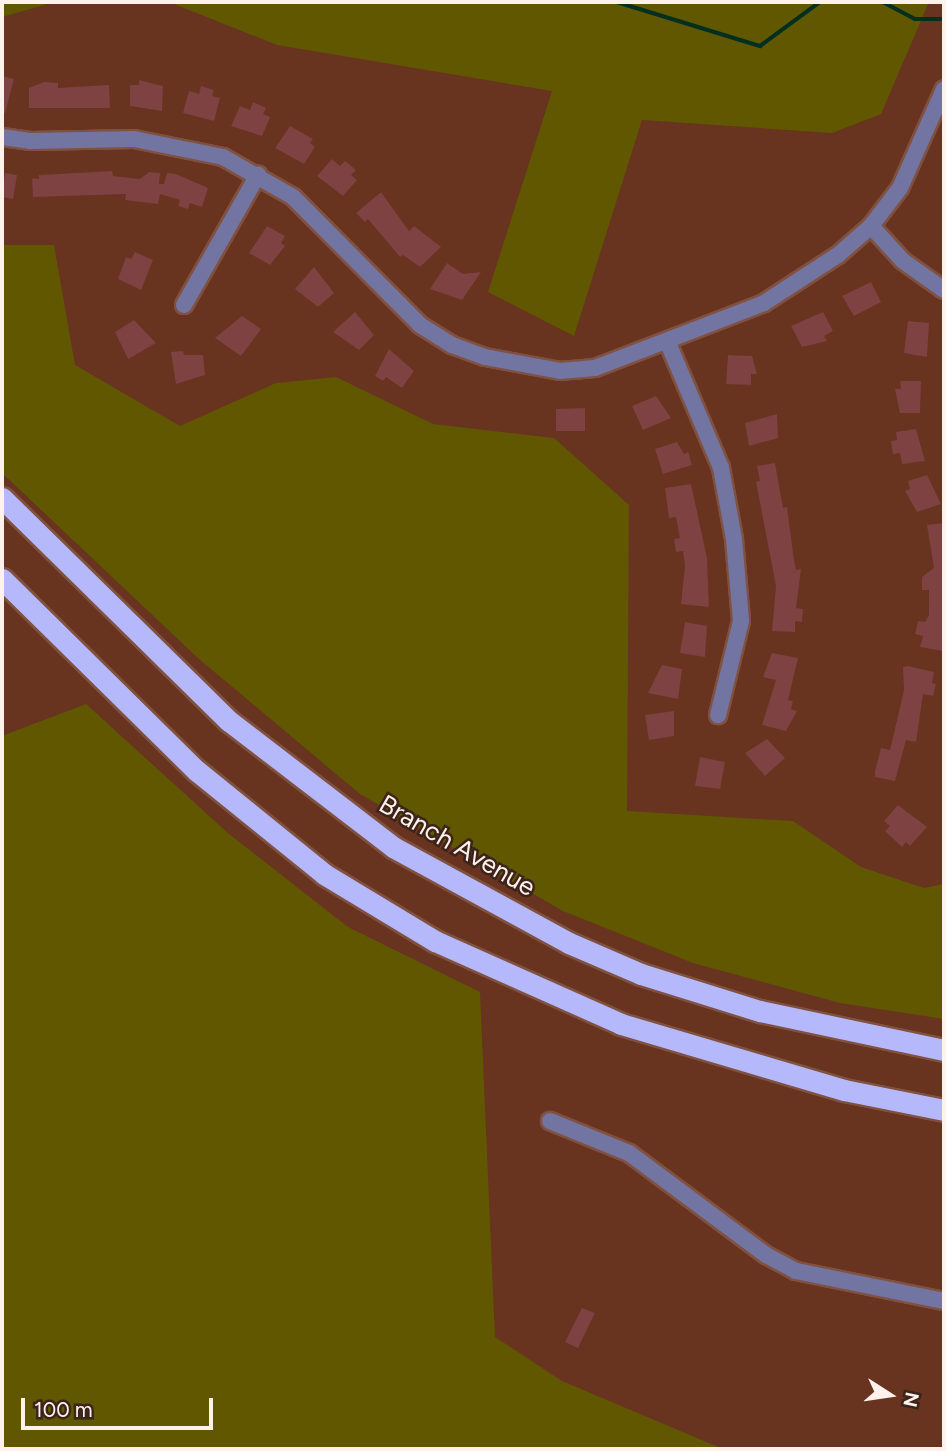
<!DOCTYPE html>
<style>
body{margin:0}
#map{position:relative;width:946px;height:1451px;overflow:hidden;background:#68331f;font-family:Figtree,sans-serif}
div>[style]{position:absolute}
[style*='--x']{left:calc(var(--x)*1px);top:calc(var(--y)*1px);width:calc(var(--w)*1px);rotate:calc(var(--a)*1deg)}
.green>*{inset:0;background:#615701}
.stream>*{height:3.5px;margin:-1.75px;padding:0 1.75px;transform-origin:1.75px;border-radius:1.75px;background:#03301e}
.building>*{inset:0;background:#7d4241}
.roads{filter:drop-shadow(2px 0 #805140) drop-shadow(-2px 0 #805140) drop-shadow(0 2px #805140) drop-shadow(0 -2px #805140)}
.minor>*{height:16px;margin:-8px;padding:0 8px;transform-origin:8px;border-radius:8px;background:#7274a2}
.highway>*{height:21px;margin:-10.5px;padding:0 10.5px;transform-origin:10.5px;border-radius:10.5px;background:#b5b9fb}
span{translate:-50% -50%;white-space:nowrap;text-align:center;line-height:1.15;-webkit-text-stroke:5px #3c241a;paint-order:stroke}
.street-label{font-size:26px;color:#fff1ec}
.frame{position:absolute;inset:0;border:4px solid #fff1ec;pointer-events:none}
.north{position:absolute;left:855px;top:1360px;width:70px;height:70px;-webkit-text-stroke:5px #3c241a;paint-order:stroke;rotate:102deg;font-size:19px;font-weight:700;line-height:28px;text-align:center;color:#fff1ec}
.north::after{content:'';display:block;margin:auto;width:24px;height:32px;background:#fff1ec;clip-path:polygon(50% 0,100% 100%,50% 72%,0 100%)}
.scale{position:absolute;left:21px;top:1398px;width:192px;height:32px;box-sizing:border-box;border:4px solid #fff1ec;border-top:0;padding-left:9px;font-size:21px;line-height:24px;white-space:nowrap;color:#fff1ec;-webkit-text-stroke:5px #3c241a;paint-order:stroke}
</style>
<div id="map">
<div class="green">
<i style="clip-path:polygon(2px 2px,54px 2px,2px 17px)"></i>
<i style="clip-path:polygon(169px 2px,929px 2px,881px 114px,832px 133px,642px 120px,574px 336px,488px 292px,552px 91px,277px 45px)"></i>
<i style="clip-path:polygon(2px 245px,54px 245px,75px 365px,180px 426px,276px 383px,336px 377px,433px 424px,554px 438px,629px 505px,627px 811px,793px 821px,861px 867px,924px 888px,944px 884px,944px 1019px,840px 1003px,693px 963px,563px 911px,360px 794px,199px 659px,2px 473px)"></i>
<i style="clip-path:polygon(86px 704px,229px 834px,348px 927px,480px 992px,495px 1337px,562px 1381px,723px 1449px,2px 1449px,2px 736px)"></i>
</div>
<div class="stream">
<i style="--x:617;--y:2;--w:150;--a:17.1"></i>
<i style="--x:760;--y:46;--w:74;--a:-36.3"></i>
<i style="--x:883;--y:2;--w:36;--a:28"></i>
<i style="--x:915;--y:19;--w:26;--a:0"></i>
</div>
<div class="building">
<i style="clip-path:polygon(2px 76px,14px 79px,5px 113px,2px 113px)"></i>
<i style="clip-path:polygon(139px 80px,163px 86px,162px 111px,130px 106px,130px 85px,139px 85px)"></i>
<i style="clip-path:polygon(44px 82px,58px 83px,58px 88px,109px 85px,110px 108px,29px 108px,29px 88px)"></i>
<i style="clip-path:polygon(201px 86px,214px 90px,212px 96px,220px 98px,214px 121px,183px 113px,189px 91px,199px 94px)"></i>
<i style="clip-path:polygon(253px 102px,266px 108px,263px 114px,270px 117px,262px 136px,231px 126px,240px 106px,250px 110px)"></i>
<i style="clip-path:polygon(290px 126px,313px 139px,310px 143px,315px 147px,304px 164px,275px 148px)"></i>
<i style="clip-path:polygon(332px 159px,340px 166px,345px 161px,356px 170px,351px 175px,357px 180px,343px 196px,317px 176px)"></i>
<i style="clip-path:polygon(112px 171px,113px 176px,140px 179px,149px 172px,160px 173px,159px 184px,164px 184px,167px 173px,176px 174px,208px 188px,202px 207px,190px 203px,188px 209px,178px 206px,180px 200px,160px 194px,158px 204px,125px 200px,126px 194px,33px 197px,32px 178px,39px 179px,39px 175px)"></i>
<i style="clip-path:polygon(5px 173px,17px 175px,13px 199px,2px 197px)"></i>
<i style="clip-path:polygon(381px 192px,409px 231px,414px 226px,441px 247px,420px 267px,403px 255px,400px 257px,368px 219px,365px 222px,356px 213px)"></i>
<i style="clip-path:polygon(267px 226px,285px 236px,281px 243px,285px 246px,270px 265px,249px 253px)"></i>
<i style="clip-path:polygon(135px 252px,153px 260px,141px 290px,118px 279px,126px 257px,131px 259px)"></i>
<i style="clip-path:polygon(447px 263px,463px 274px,481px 272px,462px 300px,430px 289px)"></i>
<i style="clip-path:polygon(314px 267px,334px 293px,318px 307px,295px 289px)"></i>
<i style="clip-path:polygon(871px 282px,881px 302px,854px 316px,842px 296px)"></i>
<i style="clip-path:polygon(355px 312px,374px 335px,359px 350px,333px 332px)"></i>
<i style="clip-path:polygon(823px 312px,833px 331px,824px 336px,827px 341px,802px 347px,791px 326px)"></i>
<i style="clip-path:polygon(242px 316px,261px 329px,241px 356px,215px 338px)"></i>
<i style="clip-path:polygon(134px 320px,156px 343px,128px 359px,115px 332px)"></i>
<i style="clip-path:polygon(908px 321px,929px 323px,927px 357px,904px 353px)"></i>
<i style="clip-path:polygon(389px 349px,414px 371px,402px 388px,386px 377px,383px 381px,375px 376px)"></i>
<i style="clip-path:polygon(183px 351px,184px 355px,203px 355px,205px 375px,176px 384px,171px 352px)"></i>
<i style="clip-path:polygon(728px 355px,752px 356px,757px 374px,751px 374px,751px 385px,726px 384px)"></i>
<i style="clip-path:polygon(900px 381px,921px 381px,920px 413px,900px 413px,895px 389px,901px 389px)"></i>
<i style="clip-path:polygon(656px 396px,671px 418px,643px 430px,632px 406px)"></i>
<i style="clip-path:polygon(585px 408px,585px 431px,556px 431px,556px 409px)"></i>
<i style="clip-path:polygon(777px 414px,778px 438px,749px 446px,745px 423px)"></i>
<i style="clip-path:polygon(916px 429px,925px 461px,902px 464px,900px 453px,893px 454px,891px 441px,897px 440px,896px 432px)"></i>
<i style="clip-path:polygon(677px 442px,684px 454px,688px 452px,692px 465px,663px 474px,655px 449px)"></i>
<i style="clip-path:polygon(775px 463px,783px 508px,787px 507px,794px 560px,796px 570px,801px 569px,796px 608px,803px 609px,802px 622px,795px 621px,795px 632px,772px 631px,776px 586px,756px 482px,760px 481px,757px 466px)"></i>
<i style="clip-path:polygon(927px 475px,941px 504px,917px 512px,905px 491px,910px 489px,908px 481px)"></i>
<i style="clip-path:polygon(691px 484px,707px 558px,709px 607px,681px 604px,685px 566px,683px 551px,676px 552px,674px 539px,680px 538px,676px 517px,669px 518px,665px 488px)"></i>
<i style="clip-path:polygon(944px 523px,944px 645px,943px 651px,920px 647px,923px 636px,915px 634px,918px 621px,925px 622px,929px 615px,929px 590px,922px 590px,922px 577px,934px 568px,927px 525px)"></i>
<i style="clip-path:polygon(685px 622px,707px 626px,705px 657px,680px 653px)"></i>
<i style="clip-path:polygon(772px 653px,798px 658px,788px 700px,793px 701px,791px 709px,797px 711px,786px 731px,762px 725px,776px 680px,763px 677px)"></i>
<i style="clip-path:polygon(662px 665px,682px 669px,678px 699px,648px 693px)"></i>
<i style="clip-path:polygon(908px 666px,934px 672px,932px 683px,936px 684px,933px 696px,923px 694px,916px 742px,906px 740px,895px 781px,875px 777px,875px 771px,881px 748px,890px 750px,904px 690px,903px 667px)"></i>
<i style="clip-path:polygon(674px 711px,674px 736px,649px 740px,645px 715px)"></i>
<i style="clip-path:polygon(767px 739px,785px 758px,765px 776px,745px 753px)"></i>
<i style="clip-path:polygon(700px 757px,725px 762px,720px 789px,695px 786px)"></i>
<i style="clip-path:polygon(898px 805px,927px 827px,910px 846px,906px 842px,902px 847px,885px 831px,890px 826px,884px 821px)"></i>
<i style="clip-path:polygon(582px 1308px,595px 1313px,578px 1348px,565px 1342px)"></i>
</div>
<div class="roads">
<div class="minor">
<i style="--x:2;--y:137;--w:28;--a:8"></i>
<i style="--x:30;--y:141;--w:104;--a:-1.1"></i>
<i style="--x:134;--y:139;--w:91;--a:11.4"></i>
<i style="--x:223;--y:157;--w:81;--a:29.7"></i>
<i style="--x:293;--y:197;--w:180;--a:45.2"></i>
<i style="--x:420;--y:325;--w:38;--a:32"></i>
<i style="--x:452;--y:345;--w:35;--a:20"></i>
<i style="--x:485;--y:357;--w:76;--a:10.6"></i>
<i style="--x:560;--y:371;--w:35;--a:-5"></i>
<i style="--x:595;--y:368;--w:181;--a:-21"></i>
<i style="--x:764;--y:303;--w:88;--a:-33"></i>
<i style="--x:838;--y:255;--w:44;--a:-41.3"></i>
<i style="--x:871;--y:226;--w:48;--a:-52.7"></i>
<i style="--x:900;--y:188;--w:108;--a:-66"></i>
<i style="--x:871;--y:226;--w:47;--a:47.6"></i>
<i style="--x:903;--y:261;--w:50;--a:35.3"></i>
<i style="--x:184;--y:305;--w:150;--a:-60.4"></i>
<i style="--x:668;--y:343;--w:136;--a:67"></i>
<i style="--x:721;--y:468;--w:72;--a:79.6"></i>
<i style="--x:734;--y:539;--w:82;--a:85.1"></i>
<i style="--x:741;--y:621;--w:97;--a:103.7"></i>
<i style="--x:550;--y:1121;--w:85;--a:22.1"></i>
<i style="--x:629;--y:1153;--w:171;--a:36.7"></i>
<i style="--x:766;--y:1255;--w:34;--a:28"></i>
<i style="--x:796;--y:1271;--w:151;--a:11.5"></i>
</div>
<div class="highway">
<i style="--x:2;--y:498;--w:318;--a:44.5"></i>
<i style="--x:229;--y:721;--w:207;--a:37.5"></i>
<i style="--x:393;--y:847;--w:200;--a:28.6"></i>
<i style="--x:569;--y:943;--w:78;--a:23.3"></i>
<i style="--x:641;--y:974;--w:125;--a:17.3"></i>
<i style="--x:760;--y:1011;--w:188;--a:12"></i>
<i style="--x:2;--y:579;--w:274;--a:44.6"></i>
<i style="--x:197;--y:771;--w:164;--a:39"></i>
<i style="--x:324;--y:874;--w:130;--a:31.1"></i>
<i style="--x:435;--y:941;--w:204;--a:24"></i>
<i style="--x:621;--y:1024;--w:233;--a:16.5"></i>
<i style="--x:844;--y:1090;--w:102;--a:11.3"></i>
</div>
</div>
<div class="street-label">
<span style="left:457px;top:846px;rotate:30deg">Branch Avenue</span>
</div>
<div class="frame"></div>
<div class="north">N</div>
<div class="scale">100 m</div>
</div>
